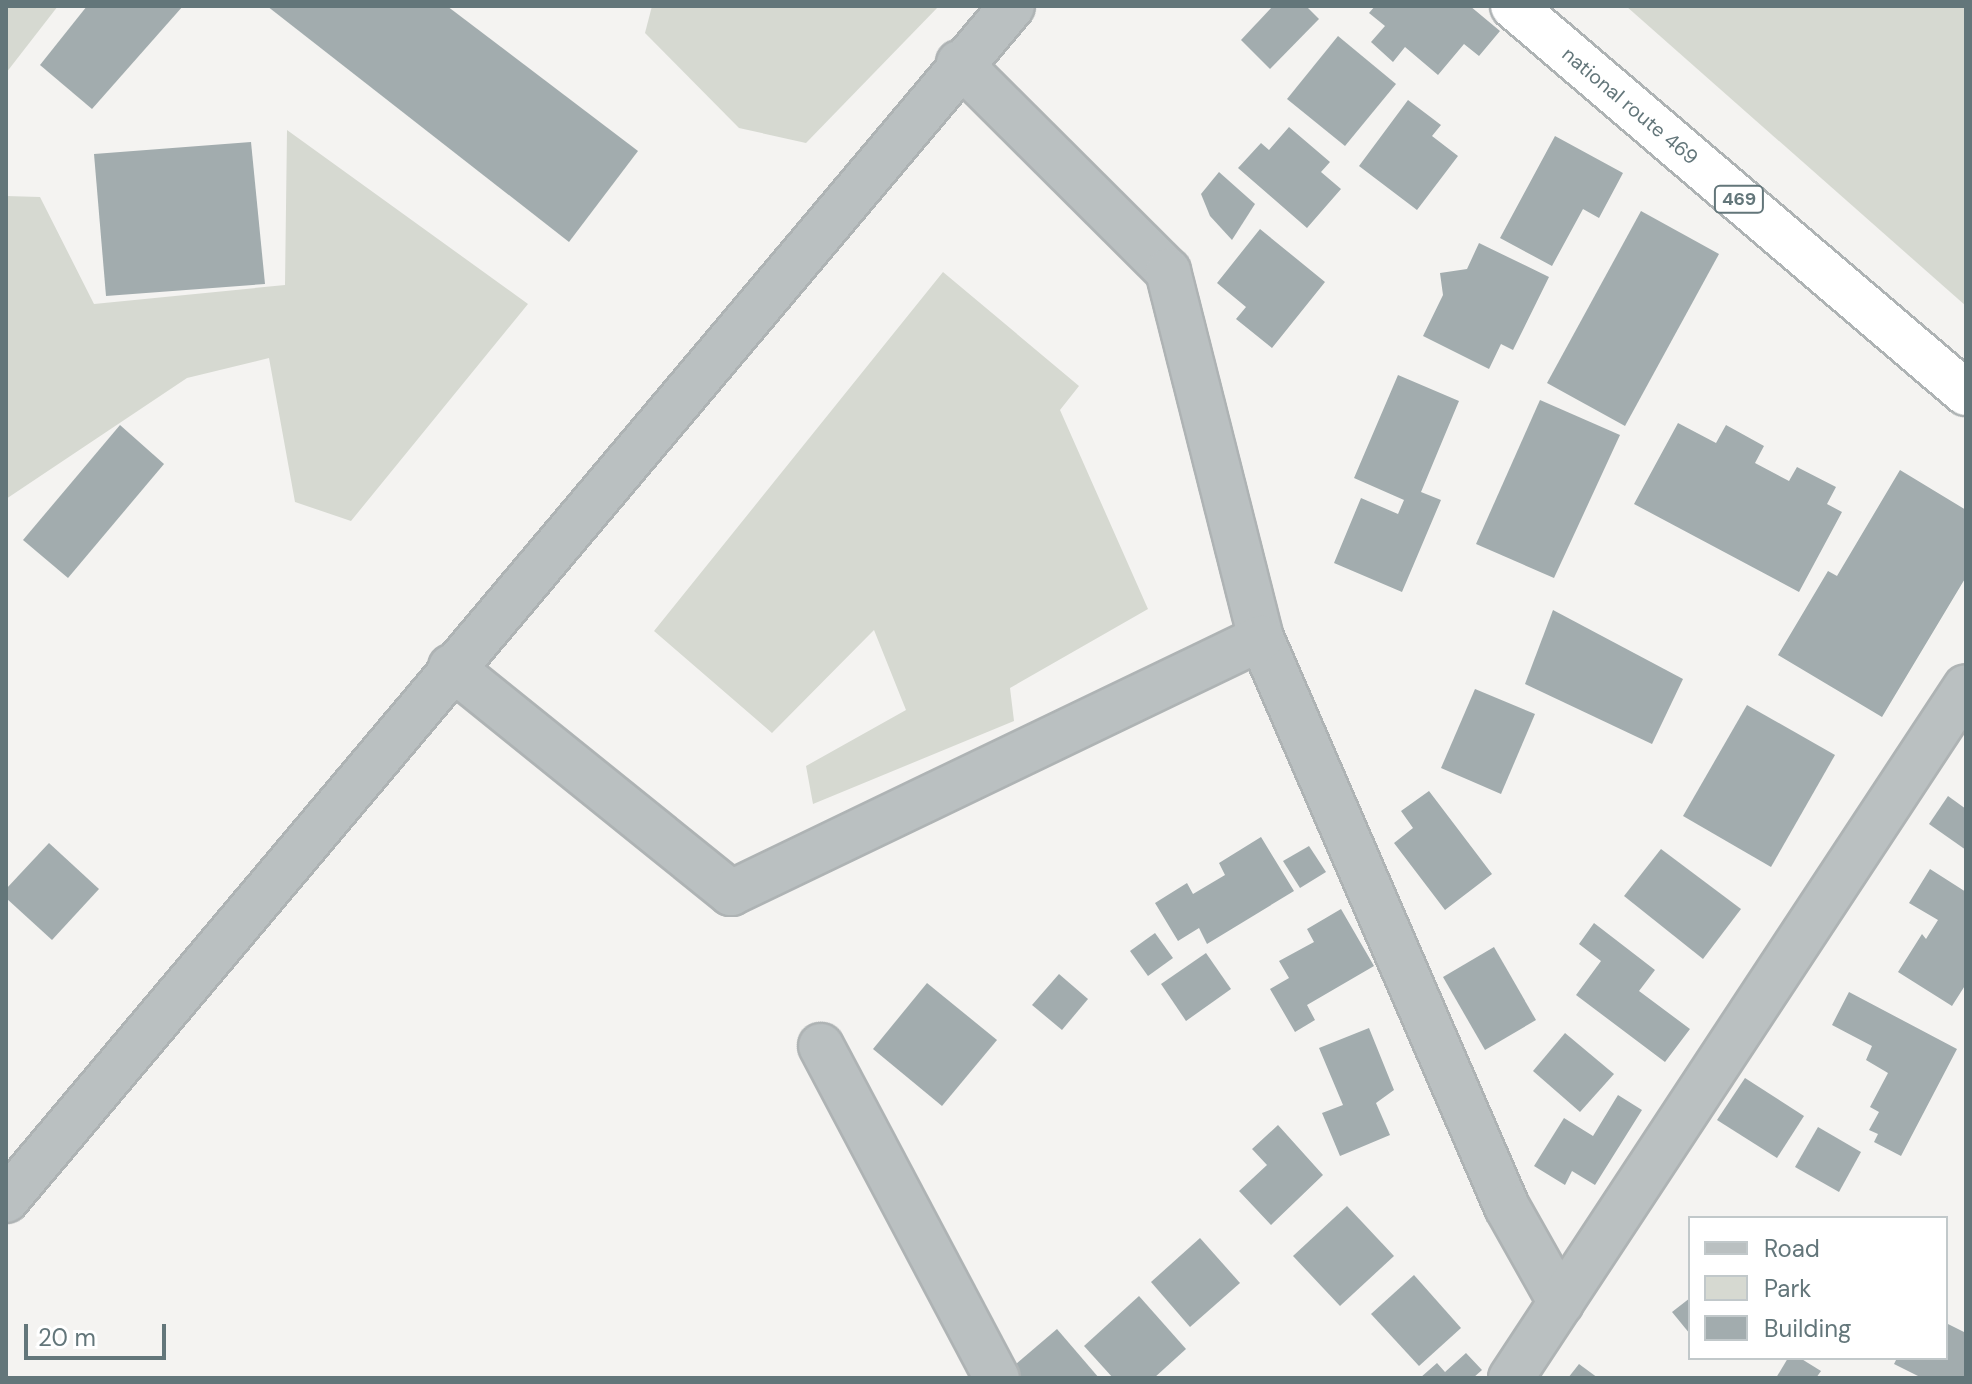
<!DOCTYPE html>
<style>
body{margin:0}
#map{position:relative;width:1972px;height:1384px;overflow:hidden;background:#f4f3f1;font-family:"DM Sans",sans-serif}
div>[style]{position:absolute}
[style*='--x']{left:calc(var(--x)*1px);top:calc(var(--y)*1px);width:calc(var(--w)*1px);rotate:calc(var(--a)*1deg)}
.green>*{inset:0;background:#d6d9d1}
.building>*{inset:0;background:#a2acae}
.roads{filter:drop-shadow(2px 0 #aeb3b4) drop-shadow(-2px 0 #aeb3b4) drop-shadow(0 2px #aeb3b4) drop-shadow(0 -2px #aeb3b4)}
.minor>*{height:44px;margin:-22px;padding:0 22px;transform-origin:22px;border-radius:22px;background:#bac0c1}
.highway>*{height:44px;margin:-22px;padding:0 22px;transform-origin:22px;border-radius:22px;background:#fff}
span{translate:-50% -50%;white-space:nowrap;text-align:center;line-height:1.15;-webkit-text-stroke:8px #fff;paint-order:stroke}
.shield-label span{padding:2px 6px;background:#fff;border:2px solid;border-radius:6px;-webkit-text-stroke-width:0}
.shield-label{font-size:18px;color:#63767a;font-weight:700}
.street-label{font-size:20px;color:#63767a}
.frame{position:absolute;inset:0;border:8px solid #63767a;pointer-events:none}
.legend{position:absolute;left:1688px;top:1216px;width:260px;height:144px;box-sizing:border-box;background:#fff;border:2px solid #c1c8ca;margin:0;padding:10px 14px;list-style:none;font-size:24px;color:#63767a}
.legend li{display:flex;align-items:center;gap:16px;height:40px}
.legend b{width:40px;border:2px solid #c1c8ca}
.scale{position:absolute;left:24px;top:1324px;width:142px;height:36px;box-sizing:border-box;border:4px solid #63767a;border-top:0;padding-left:10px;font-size:24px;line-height:28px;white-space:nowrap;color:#63767a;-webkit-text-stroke:6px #fff;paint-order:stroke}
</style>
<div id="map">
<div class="green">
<i style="clip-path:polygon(6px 6px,58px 6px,6px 73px)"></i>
<i style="clip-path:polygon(652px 6px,939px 6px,806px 143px,739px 128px,645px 33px)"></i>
<i style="clip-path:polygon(1626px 6px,1966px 6px,1966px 306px)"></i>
<i style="clip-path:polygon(287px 130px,528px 304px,351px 521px,295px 502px,269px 358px,187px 378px,6px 499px,6px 196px,40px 197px,94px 304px,285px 285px)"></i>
<i style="clip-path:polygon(943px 272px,1079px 386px,1060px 410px,1148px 609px,1010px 688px,1014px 721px,813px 804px,806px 766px,906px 710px,874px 630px,772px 733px,654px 631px)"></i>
</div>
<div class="building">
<i style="clip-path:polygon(87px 6px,183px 6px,92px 109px,40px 65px)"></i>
<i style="clip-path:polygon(267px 6px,447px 6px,638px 151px,569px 242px)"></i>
<i style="clip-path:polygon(1273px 6px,1306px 6px,1319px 19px,1270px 69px,1241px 40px)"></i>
<i style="clip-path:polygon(1375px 6px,1470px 6px,1500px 31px,1479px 56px,1464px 44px,1438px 75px,1405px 47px,1393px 62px,1371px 42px,1385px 26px,1369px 13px)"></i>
<i style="clip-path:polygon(1338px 36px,1396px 84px,1345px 146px,1287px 99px)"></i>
<i style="clip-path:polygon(1408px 100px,1441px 125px,1432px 136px,1458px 156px,1417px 210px,1359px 166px)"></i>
<i style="clip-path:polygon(1289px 127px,1330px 162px,1321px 172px,1341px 189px,1307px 228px,1238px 168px,1261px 143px,1269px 150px)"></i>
<i style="clip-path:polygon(1555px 136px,1623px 173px,1599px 218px,1583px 209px,1552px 266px,1500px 238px)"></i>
<i style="clip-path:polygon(251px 142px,265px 284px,106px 296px,94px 154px)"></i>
<i style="clip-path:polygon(1219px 172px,1255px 204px,1232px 240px,1210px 216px,1201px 194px)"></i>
<i style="clip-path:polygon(1641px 211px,1719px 254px,1625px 426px,1547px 383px)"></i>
<i style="clip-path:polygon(1260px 229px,1325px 282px,1272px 348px,1236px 319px,1246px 307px,1217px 283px)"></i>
<i style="clip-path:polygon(1479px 243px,1549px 277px,1513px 350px,1501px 344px,1489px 369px,1423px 336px,1443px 295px,1440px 273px,1467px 269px)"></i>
<i style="clip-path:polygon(1398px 375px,1459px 401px,1421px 492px,1441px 500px,1402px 592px,1334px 563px,1361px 498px,1398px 514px,1404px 500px,1354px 478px)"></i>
<i style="clip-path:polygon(1540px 400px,1620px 435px,1554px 578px,1476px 544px)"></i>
<i style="clip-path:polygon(1678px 423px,1716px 443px,1726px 425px,1764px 446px,1755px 463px,1789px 481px,1797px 467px,1836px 487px,1827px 504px,1842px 512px,1799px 592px,1634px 504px)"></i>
<i style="clip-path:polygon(120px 425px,164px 464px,68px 578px,23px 540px)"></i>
<i style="clip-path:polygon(1900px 470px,1966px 510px,1966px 577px,1882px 717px,1778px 655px,1828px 571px,1837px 576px)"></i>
<i style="clip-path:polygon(1553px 610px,1683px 679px,1652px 744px,1525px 684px)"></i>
<i style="clip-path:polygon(1475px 689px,1535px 714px,1501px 794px,1441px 768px)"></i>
<i style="clip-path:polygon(1747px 705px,1835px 755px,1771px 867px,1683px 816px)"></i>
<i style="clip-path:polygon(1429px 791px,1492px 874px,1445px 910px,1394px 843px,1413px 828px,1401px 811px)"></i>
<i style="clip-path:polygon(1948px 796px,1966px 809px,1966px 850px,1929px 824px)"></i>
<i style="clip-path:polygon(1261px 837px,1294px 891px,1207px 944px,1199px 928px,1178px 941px,1155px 903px,1187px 883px,1193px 894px,1225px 875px,1219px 863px)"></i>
<i style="clip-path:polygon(49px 843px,99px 889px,52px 940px,6px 898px,6px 889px)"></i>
<i style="clip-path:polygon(1309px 846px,1326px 872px,1300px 888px,1283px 861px)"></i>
<i style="clip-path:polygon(1661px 849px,1741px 909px,1703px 959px,1624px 896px)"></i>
<i style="clip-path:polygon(1930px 869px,1966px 892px,1966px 984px,1952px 1006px,1898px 972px,1922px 934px,1926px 939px,1938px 920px,1909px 903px)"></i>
<i style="clip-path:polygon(1341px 909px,1374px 966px,1307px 1005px,1315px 1020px,1295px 1032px,1270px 989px,1289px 978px,1279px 961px,1314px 942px,1307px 929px)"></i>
<i style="clip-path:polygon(1594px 923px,1655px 970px,1639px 991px,1690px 1029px,1665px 1062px,1576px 995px,1601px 961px,1579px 944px)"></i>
<i style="clip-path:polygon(1155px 933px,1173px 958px,1148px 976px,1130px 951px)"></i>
<i style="clip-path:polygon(1494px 947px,1536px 1020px,1485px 1050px,1443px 977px)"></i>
<i style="clip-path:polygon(1206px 953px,1231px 989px,1186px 1021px,1161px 984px)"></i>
<i style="clip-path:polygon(1059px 974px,1088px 999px,1062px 1030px,1032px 1005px)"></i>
<i style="clip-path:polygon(927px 983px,997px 1040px,942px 1106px,873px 1049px)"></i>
<i style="clip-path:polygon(1849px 992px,1957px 1049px,1901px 1156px,1874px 1142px,1878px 1134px,1869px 1130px,1879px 1112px,1870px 1107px,1888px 1073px,1866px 1060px,1872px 1046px,1832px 1025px)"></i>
<i style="clip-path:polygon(1369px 1028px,1394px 1090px,1376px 1103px,1390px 1135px,1340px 1156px,1322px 1113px,1343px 1105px,1319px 1048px)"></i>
<i style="clip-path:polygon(1565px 1033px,1614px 1074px,1580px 1112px,1533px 1071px)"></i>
<i style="clip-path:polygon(1745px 1078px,1804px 1116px,1777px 1158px,1717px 1120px)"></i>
<i style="clip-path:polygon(1618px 1095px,1642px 1110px,1595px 1185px,1572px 1171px,1565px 1185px,1534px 1166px,1564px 1118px,1593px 1136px)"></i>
<i style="clip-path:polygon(1278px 1125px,1323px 1175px,1271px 1225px,1239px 1191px,1267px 1165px,1252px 1149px)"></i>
<i style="clip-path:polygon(1818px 1127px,1861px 1152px,1839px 1192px,1795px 1167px)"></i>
<i style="clip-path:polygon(1347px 1206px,1394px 1256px,1340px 1306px,1293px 1256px)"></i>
<i style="clip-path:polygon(1200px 1238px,1240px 1283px,1190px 1327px,1151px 1282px)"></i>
<i style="clip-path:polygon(1414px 1275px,1461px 1328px,1419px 1366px,1371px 1314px)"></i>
<i style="clip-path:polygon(1139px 1296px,1186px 1349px,1154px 1378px,1113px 1378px,1084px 1346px)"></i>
<i style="clip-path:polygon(1690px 1298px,1690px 1334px,1672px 1312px)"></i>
<i style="clip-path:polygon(1946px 1323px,1966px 1333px,1966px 1378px,1922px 1378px,1894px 1364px,1897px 1358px,1946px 1358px)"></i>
<i style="clip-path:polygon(1057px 1329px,1099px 1378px,1017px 1378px,1010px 1369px)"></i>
<i style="clip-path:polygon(1466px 1353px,1482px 1370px,1473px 1378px,1420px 1378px,1437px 1363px,1445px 1372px)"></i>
<i style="clip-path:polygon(1788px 1358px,1800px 1358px,1821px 1371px,1816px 1378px,1776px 1378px)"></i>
<i style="clip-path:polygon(1579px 1364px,1598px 1378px,1568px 1378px)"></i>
</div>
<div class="roads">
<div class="minor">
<i style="--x:959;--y:63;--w:295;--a:44.9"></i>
<i style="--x:1168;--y:271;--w:379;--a:75.8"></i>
<i style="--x:1261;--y:638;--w:620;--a:66.62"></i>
<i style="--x:1507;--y:1207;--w:110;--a:60.6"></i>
<i style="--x:451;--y:667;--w:360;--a:38.9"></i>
<i style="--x:731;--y:893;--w:588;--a:-25.69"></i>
<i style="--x:821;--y:1046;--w:376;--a:62.1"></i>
<i style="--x:6;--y:1200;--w:1561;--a:-49.88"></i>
<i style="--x:1511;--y:1378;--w:827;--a:-56.64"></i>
</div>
<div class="highway">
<i style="--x:1513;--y:6;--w:596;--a:40.51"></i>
</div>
</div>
<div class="shield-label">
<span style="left:1739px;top:199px">469</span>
</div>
<div class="street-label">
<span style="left:1630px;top:106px;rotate:40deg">national route 469</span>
</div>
<div class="frame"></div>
<ul class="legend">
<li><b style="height:10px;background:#bac0c1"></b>Road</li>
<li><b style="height:22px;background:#d6d9d1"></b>Park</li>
<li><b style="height:22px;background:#a2acae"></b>Building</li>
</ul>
<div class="scale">20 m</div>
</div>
